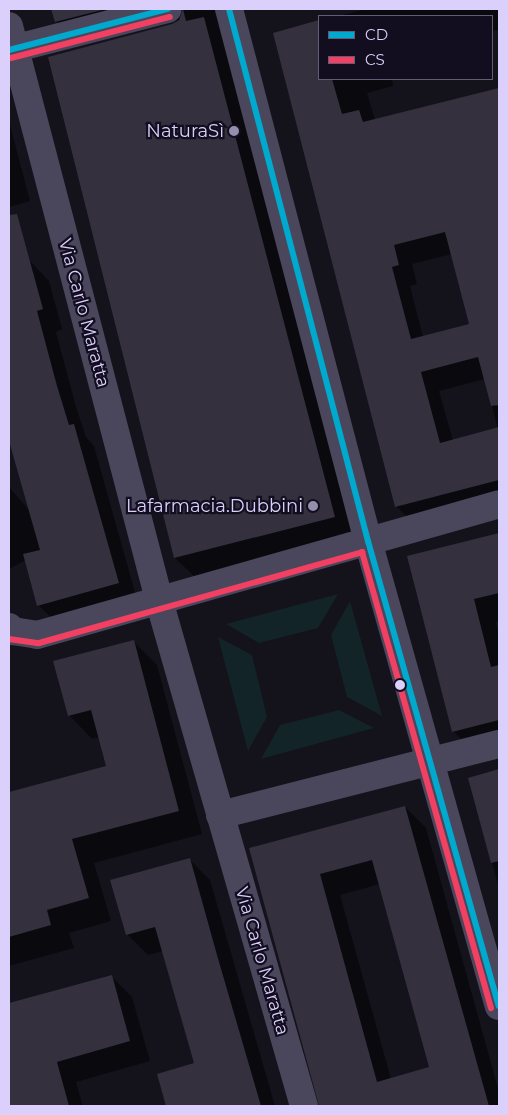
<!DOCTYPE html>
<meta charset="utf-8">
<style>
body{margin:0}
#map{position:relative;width:508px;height:1115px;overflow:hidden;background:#14121b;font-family:Montserrat,sans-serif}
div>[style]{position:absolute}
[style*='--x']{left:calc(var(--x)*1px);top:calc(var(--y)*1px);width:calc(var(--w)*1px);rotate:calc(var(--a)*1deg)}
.green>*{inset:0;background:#122427}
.shadow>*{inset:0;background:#0007}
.building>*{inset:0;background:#34303e}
.minor>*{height:28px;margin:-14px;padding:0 14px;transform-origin:14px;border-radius:14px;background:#4a475c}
.bus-1>*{height:6px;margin:-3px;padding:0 3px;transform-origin:3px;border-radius:3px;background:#00a9ce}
.bus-2>*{height:6px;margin:-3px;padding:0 3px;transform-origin:3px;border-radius:3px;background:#f24062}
.dots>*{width:14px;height:14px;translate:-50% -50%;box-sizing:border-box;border:2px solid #130e1f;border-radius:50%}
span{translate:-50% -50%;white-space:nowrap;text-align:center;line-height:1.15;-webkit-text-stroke:4.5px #130e1f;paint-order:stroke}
.poi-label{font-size:18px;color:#dbd0fc}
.right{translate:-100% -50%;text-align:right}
.street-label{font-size:18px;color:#dbd0fc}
.frame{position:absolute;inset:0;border:10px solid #dbd0fc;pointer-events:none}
.legend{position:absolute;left:318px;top:15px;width:175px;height:65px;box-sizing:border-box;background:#130e1f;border:1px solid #635c77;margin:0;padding:6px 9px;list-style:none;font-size:15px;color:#dbd0fc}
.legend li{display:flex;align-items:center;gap:10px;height:25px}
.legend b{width:25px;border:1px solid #635c77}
</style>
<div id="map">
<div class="green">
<i style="clip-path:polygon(338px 594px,318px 628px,259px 643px,226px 624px)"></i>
<i style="clip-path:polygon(350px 601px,382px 716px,347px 697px,331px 635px)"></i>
<i style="clip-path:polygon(218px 637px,252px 655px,267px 717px,248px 751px)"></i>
<i style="clip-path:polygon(339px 710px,374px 728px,261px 759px,280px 725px)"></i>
</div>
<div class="shadow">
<i style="clip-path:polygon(52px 9px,217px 9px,356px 539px,197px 579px,175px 558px,172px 25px,181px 16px,78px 43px,56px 21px)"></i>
<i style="clip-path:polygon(366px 9px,499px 9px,499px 30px,492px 31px,492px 16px,338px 16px)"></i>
<i style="clip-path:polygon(evenodd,319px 21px,319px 79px,392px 79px,393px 86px,367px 93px,375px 120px,499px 90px,499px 504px,416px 526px,396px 506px,277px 33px,319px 21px,452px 254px,470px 325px,423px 337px,410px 286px,417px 284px,412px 264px,452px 254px,319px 21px,485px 379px,498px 429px,453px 441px,439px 391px,485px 379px)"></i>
<i style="clip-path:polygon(9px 121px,30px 201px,9px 207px)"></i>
<i style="clip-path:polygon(15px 245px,49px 281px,62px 329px,56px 332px,76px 407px,86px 437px,94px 446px,138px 603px,59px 625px,38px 605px,26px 560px,9px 569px,9px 487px,29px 510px,9px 438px,9px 246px)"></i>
<i style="clip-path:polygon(499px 534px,499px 621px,496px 622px,499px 635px,499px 748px,476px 754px,453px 731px,409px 557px)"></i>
<i style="clip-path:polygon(133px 641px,157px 665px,202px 834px,94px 863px,111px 921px,69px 933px,74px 948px,9px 966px,9px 794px,108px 767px,100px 737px,92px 739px,69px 715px)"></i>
<i style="clip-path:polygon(499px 771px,499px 888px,469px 779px)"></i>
<i style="clip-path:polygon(evenodd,405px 807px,426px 828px,499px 1092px,499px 1106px,322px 1106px,251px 849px,405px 807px,380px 884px,430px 1068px,391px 1079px,340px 895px,380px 884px)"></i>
<i style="clip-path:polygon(189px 859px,210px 880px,275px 1106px,168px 1106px,159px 1075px,195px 1064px,163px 951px,148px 955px,128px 935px,112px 881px)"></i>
<i style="clip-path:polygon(111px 976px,132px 997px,150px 1061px,76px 1082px,83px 1106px,9px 1106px,9px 1005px)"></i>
</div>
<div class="building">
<i style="clip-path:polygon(51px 9px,106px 9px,55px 22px)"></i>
<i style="clip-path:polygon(183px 9px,186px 21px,204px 17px,335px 517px,174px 558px,48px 57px,172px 24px,179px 20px)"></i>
<i style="clip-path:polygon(evenodd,319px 20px,319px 79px,332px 79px,342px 114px,359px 110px,363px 122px,499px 88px,499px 405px,491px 406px,478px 357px,421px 372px,440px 443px,499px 427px,499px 480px,395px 507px,273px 33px,319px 20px,445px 232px,469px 324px,411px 339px,392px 267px,399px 265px,394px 245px,445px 232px)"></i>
<i style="clip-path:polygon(17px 214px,43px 309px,37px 311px,57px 386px,69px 425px,74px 424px,119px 583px,37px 606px,23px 554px,40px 550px,9px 441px,9px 215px)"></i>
<i style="clip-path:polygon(499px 533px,499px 593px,474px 599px,491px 667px,499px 665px,499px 720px,452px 732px,407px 556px)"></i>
<i style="clip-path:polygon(134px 640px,179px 811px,72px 839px,89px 898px,47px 910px,51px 925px,9px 937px,9px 792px,106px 766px,91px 710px,68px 716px,53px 661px)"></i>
<i style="clip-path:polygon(499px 769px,499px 861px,491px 863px,468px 778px)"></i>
<i style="clip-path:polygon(evenodd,405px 806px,489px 1106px,319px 1106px,249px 848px,405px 806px,372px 860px,429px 1067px,377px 1082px,320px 874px,372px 860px)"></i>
<i style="clip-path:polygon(190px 858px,217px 955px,261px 1106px,166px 1106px,157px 1074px,194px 1063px,155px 927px,126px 935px,110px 880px)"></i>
<i style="clip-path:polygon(112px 975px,130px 1041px,57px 1062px,69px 1106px,9px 1106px,9px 1003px)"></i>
</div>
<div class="minor">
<i style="--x:229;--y:9;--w:550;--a:75.36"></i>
<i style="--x:368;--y:541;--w:483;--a:74.3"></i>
<i style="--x:9;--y:26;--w:605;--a:75.34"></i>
<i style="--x:162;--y:611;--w:515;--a:73.99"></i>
<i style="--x:9;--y:50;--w:164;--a:-14.5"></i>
<i style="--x:9;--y:627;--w:6;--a:45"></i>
<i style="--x:13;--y:631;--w:24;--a:9"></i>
<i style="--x:37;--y:635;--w:480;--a:-15.8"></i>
<i style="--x:220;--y:815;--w:288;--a:-14.3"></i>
</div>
<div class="bus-1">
<i style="--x:229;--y:9;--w:550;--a:75.36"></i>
<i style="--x:368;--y:541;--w:483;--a:74.3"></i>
<i style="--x:9;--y:50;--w:164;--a:-14.5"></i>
</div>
<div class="bus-2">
<i style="--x:11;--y:58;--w:164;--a:-14.5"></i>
<i style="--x:9;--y:639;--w:30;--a:8"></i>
<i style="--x:39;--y:643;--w:336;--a:-15.7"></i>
<i style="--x:362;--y:552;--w:474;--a:74.2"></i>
</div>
<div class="dots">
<i style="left:234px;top:131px;background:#958ead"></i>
<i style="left:313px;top:506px;background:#958ead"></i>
<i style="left:400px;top:685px;background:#dbd0fc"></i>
</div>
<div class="poi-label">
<span class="right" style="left:224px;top:131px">NaturaSì</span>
<span class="right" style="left:303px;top:506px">Lafarmacia.Dubbini</span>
</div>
<div class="street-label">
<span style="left:84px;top:313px;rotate:75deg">Via Carlo Maratta</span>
<span style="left:262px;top:961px;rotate:74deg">Via Carlo Maratta</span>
</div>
<div class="frame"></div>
<ul class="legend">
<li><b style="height:6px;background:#00a9ce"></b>CD</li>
<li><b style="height:6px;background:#f24062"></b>CS</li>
</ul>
</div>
